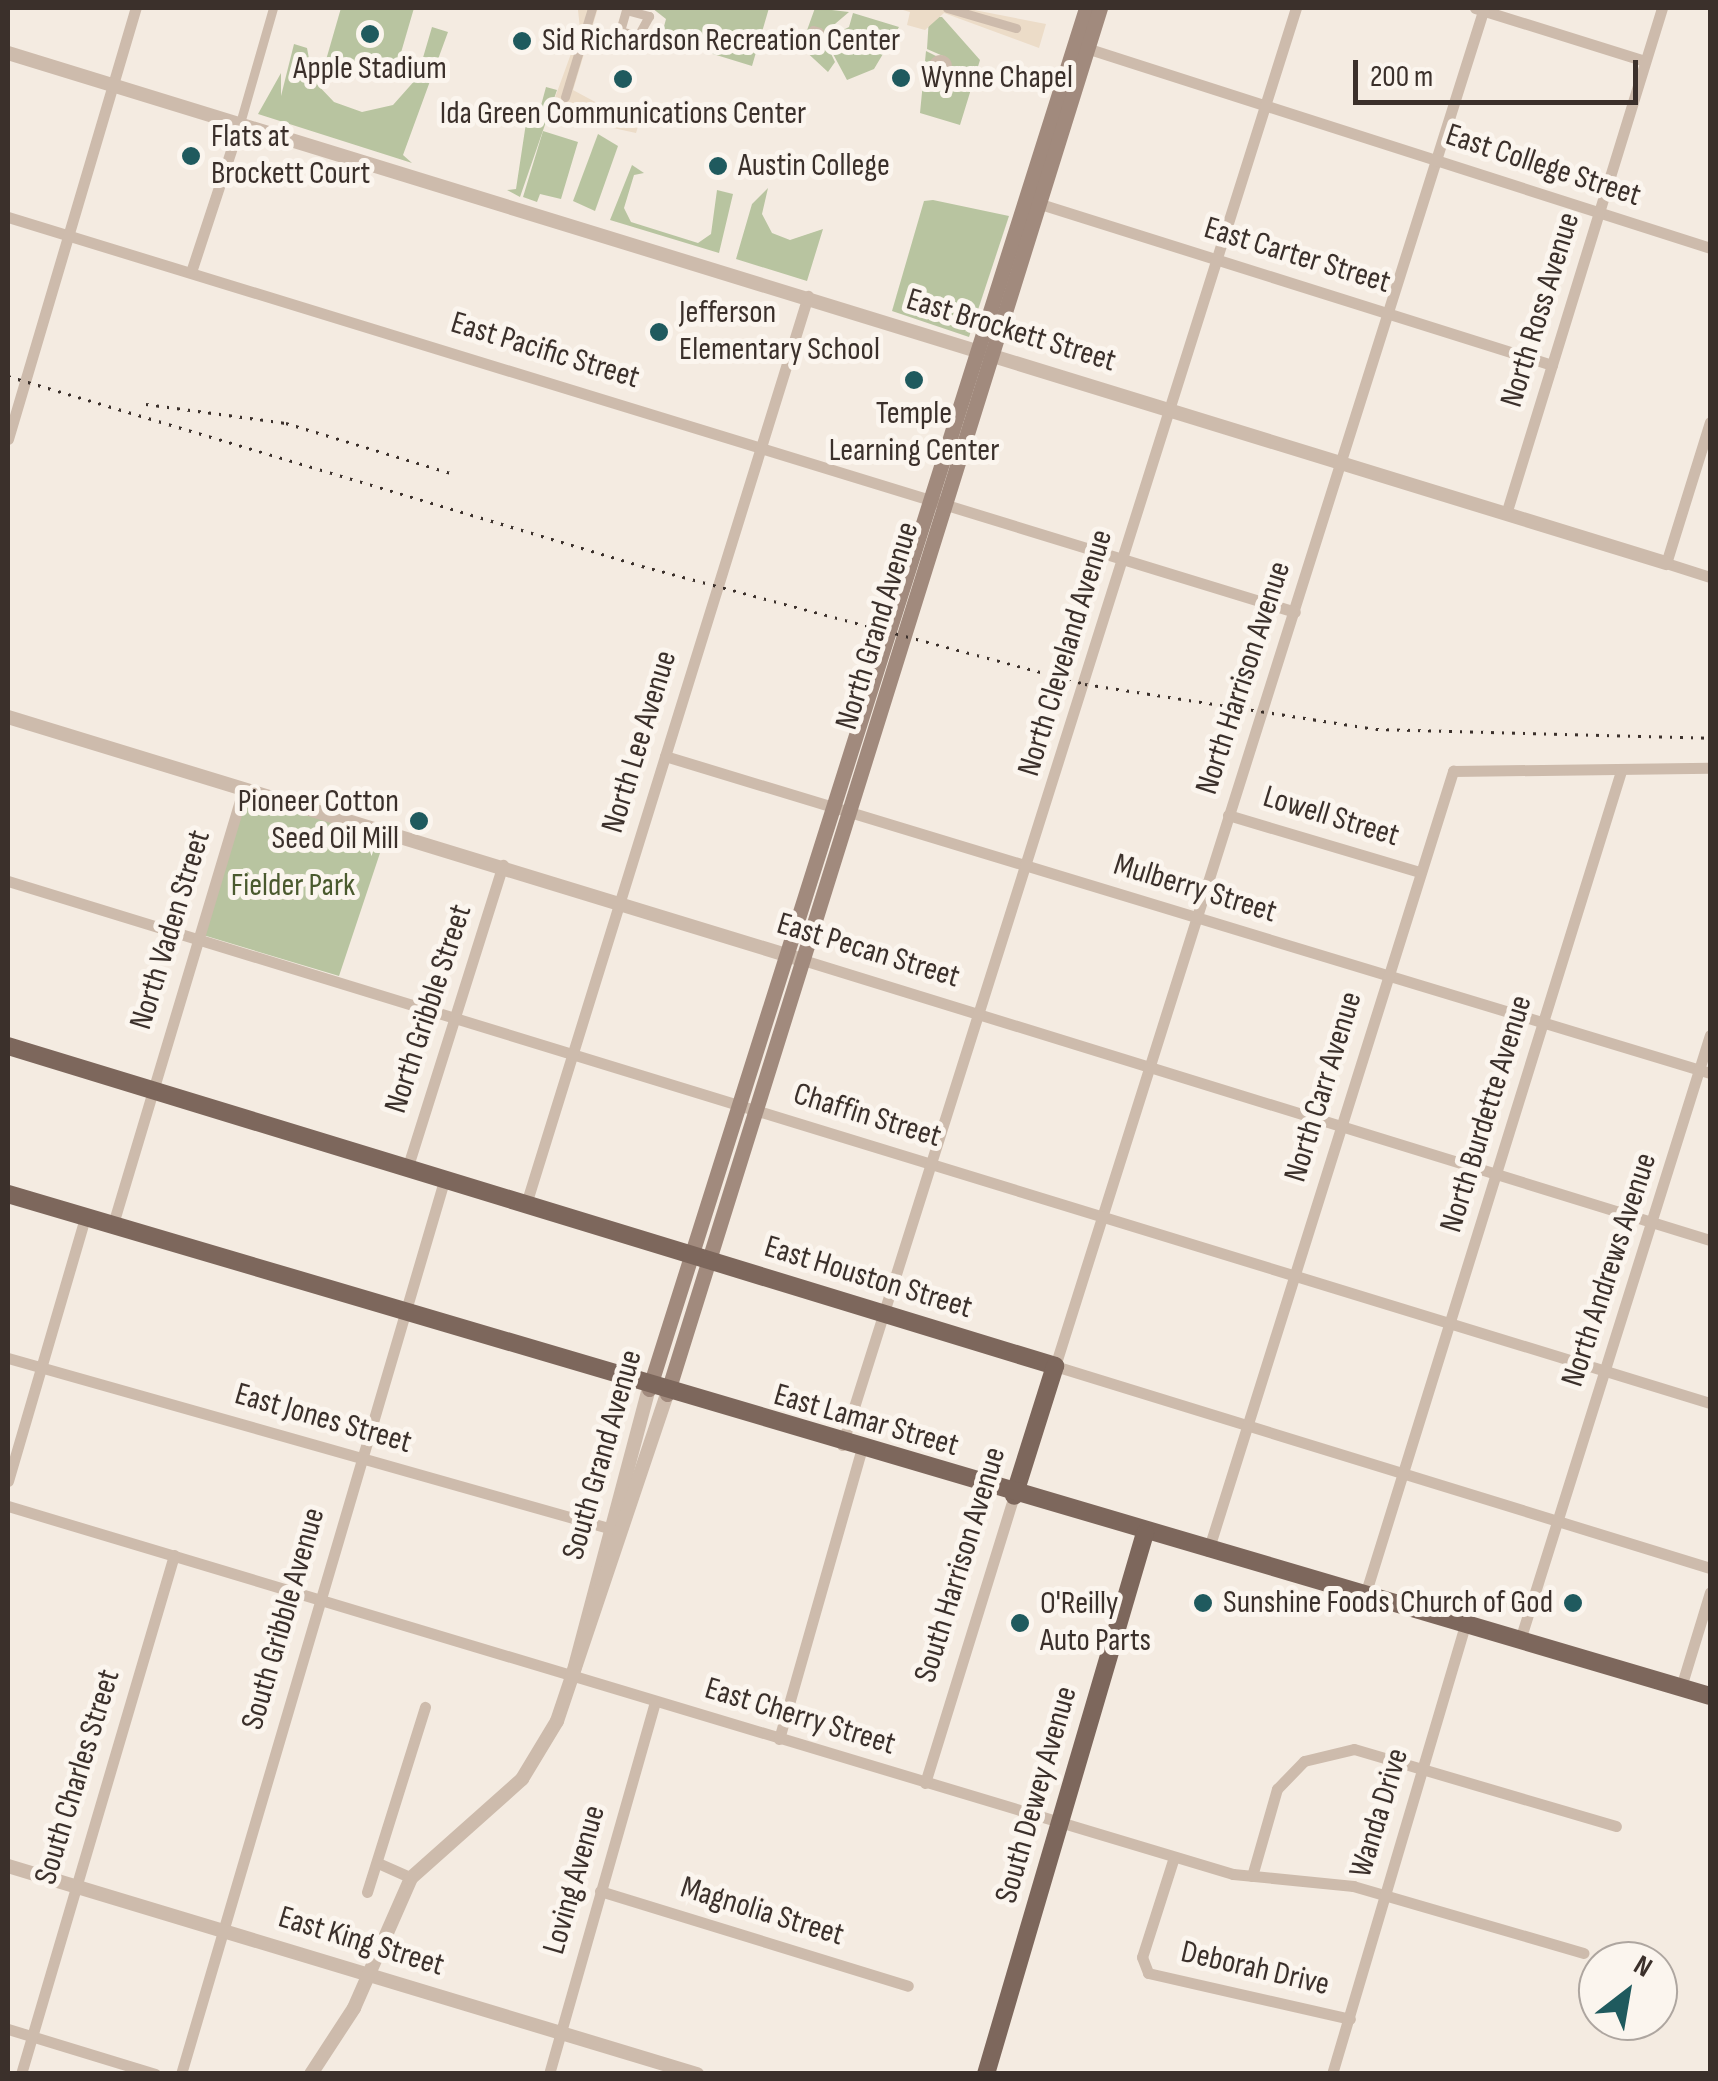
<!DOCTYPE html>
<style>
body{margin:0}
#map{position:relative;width:1718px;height:2081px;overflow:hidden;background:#f4ebe1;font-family:"Sofia Sans Condensed",sans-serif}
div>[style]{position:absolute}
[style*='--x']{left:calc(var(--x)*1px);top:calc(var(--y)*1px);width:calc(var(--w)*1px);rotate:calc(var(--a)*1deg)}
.green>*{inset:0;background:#b8c4a0}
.plaza>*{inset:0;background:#ecdcc8}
.pedestrian>*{height:9px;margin:-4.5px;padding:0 4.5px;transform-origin:4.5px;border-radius:4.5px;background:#cdbbac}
.pedestrian>.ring{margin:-4.5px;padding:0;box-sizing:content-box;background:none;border:9px solid #cdbbac;border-radius:50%}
.minor>*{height:11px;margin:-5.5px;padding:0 5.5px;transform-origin:5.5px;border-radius:5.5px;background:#cdbbac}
.tertiary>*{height:14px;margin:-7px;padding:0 7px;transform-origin:7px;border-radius:7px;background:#cdbbac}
.secondary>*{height:15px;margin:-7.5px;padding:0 7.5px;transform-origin:7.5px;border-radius:7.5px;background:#a18a7d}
.primary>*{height:18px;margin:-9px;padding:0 9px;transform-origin:9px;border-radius:9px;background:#7d675c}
.rail>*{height:2.5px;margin-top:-1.25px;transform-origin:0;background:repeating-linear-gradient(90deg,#3b302b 0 2.5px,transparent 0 10.5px)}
.dots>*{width:28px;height:28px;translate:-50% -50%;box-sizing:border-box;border:5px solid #fbf5ee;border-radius:50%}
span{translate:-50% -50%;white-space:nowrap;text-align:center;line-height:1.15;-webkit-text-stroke:10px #fbf5ee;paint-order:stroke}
.poi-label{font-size:32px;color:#3b302b}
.left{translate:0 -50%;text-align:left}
.right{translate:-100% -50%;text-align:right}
.street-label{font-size:32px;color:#3b302b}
.park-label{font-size:32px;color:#4a5a2e}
.frame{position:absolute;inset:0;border:10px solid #3b302b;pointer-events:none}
.north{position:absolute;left:1578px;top:1941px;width:100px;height:100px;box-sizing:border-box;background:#fbf5ee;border:2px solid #aea6a0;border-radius:50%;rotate:31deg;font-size:28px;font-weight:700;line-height:40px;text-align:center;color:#3b302b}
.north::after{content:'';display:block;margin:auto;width:35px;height:45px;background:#1f5a5e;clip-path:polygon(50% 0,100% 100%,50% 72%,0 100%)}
.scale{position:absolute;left:1353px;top:60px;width:285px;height:45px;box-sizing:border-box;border:5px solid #3b302b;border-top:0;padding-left:12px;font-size:30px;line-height:35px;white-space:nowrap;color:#3b302b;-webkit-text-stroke:8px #fbf5ee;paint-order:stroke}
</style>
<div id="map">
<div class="green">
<i style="clip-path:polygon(341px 8px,414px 8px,393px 80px,326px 60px)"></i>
<i style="clip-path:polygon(652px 8px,769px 8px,752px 66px,661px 38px,666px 19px)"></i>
<i style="clip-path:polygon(815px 8px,849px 12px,822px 35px,835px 62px,828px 72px,801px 47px)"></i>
<i style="clip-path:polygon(853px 13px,899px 27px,874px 69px,847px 80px,825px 39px,849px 27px)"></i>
<i style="clip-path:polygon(929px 17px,942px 17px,980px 60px,960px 125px,920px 113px,926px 51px,942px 59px,936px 71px,947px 68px,943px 56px,927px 49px)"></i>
<i style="clip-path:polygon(432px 27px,448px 32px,403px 155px,412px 163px,258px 114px,281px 73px,281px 96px,294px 44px,307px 48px,313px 80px,334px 102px,362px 112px,393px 105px,417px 78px)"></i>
<i style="clip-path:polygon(546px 87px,557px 90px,520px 197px,507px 190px,516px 189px,526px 123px,536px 124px)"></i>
<i style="clip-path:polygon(543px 131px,578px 142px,561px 199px,540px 194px,537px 202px,523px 197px)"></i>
<i style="clip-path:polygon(598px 134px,618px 146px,595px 211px,573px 201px)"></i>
<i style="clip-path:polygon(632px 165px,644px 173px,634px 175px,624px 208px,631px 222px,698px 243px,711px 234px,717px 190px,733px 194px,719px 253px,610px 220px)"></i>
<i style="clip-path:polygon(768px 188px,762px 214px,772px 233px,790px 240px,823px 229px,807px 281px,736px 259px,752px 204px)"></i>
<i style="clip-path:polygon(933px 200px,1009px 216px,969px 337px,892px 311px,924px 201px)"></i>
<i style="clip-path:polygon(246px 796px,385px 838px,339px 976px,203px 935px)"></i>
</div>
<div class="plaza">
<i style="clip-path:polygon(598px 8px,573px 90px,599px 104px,598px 113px,641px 117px,636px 133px,549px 114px,580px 29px,578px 10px)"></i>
<i style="clip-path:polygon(896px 8px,964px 8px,1046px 24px,1039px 48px,944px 13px,925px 30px,907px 25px,910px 12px)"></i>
</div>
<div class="pedestrian">
<i style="--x:947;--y:8;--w:72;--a:16.2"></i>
<i style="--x:626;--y:10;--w:24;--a:15"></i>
<i style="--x:649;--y:16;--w:23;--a:119"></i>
<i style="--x:638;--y:36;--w:19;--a:-164"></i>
<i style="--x:620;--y:31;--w:22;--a:-74"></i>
<i style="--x:813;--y:30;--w:6;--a:18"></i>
<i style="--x:819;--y:32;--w:7;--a:106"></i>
<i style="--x:817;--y:39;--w:6;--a:-162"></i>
<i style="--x:811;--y:37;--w:7;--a:-74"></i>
<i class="ring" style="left:933px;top:59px;width:5px;height:5px"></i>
<i style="--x:565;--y:97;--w:93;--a:-73.1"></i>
<i style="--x:240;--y:123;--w:120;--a:-74"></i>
</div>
<div class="minor">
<i style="--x:1475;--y:8;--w:178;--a:17.3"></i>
<i style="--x:1484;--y:8;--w:1424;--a:107.53"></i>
<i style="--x:1055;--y:1366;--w:685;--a:17.14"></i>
<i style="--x:1083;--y:47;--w:658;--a:17.77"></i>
<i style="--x:1034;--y:202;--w:543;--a:17.47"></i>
<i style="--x:8;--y:217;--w:1346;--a:17.06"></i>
<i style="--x:191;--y:272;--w:157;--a:-71.8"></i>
<i style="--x:1710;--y:422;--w:148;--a:107.3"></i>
<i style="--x:1666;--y:563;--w:46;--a:17.7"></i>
<i style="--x:8;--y:439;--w:450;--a:-73.5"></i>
<i style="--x:1506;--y:514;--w:530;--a:-72.87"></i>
<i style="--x:665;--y:756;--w:1092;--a:16.88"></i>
<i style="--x:1228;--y:815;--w:199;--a:16.6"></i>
<i style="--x:8;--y:881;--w:1780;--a:17.05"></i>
<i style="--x:803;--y:960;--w:949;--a:17.16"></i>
<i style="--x:407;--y:1169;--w:319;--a:-72.5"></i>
<i style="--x:526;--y:1204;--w:951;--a:-72.75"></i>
<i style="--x:113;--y:1224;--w:455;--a:-73.3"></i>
<i style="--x:8;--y:1358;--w:635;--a:15.81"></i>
<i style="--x:842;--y:1445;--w:1507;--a:-72.47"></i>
<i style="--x:8;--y:1481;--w:274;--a:-73.7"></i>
<i style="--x:8;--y:1506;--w:1279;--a:16.72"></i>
<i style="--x:1233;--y:1874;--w:121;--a:5.7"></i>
<i style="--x:1353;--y:1886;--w:240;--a:16.2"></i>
<i style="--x:1208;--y:1551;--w:818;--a:-72.56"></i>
<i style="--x:1453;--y:771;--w:257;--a:-0.7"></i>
<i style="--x:1365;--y:1595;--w:863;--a:-72.74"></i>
<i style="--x:1520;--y:1640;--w:634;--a:-72.57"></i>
<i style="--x:1681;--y:1687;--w:99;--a:-73"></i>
<i style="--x:779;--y:1739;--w:299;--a:-74.1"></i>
<i style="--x:925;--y:1783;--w:300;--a:-72.8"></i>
<i style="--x:1174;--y:1857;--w:105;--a:107.7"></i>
<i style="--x:1142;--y:1957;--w:17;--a:69"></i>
<i style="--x:1148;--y:1973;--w:207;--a:12.8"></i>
<i style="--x:378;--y:1863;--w:36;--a:24"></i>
<i style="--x:1252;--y:1876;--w:91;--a:-74"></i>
<i style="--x:1277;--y:1789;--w:39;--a:-46"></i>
<i style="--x:1304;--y:1761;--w:51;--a:-13.5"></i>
<i style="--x:1354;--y:1749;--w:273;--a:16.4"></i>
<i style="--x:600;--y:1891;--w:322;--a:17.1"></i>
<i style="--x:367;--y:1892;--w:194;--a:-72.6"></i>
<i style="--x:8;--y:2029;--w:154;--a:17"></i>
<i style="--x:21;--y:2074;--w:541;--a:-73.57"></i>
<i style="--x:181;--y:2074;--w:931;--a:-73.59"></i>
<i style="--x:549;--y:2074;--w:387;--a:-74.1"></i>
<i style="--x:1332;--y:2074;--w:469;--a:-73.5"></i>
</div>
<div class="tertiary">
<i style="--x:8;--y:53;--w:1735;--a:17.1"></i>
<i style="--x:8;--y:717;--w:824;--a:17.01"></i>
<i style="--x:574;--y:1670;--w:291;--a:-75.1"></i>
<i style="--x:8;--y:1866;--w:720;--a:16.8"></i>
<i style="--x:311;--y:2074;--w:79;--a:-56.9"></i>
<i style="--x:354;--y:2008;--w:142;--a:-66.3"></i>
<i style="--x:411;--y:1878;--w:149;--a:-41.7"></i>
<i style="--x:522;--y:1779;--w:68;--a:-58.9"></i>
<i style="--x:557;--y:1721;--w:345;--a:-71.4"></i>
</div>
<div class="secondary">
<i style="--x:649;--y:1389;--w:1448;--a:-72.44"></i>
<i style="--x:667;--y:1394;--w:1452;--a:-72.65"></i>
</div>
<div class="primary">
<i style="--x:8;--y:1046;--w:1095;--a:16.99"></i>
<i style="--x:1055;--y:1366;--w:136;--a:107.5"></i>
<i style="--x:8;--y:1194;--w:1774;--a:16.43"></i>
<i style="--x:986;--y:2074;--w:564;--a:-73.62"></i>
</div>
<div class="rail">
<i style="--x:8;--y:376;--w:662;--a:16.68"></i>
<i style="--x:642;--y:566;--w:458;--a:14.9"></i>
<i style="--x:1085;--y:684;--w:294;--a:8.8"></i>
<i style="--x:1376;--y:729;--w:334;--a:1.5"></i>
<i style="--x:146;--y:404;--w:141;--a:7.7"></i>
<i style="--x:286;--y:423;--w:176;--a:16.9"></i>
</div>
<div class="dots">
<i style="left:370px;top:34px;background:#1f5a5e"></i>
<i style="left:522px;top:41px;background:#1f5a5e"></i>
<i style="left:901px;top:78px;background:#1f5a5e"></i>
<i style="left:623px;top:79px;background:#1f5a5e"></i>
<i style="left:191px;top:156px;background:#1f5a5e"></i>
<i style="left:718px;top:166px;background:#1f5a5e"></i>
<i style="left:659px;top:332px;background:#1f5a5e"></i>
<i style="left:914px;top:380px;background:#1f5a5e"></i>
<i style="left:419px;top:821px;background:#1f5a5e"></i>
<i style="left:1203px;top:1603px;background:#1f5a5e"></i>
<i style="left:1573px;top:1603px;background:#1f5a5e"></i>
<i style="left:1020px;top:1623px;background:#1f5a5e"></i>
</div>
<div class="poi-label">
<span class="left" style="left:542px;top:41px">Sid Richardson Recreation Center</span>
<span style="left:370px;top:69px">Apple Stadium</span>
<span class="left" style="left:921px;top:78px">Wynne Chapel</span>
<span style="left:623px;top:114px">Ida Green Communications Center</span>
<span class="left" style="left:211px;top:156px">Flats at<br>Brockett Court</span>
<span class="left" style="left:738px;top:166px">Austin College</span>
<span class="left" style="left:679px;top:332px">Jefferson<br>Elementary School</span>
<span style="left:914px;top:433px">Temple<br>Learning Center</span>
<span class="right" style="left:399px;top:821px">Pioneer Cotton<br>Seed Oil Mill</span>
<span class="left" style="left:1223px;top:1603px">Sunshine Foods</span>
<span class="right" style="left:1553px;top:1603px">Church of God</span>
<span class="left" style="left:1040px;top:1623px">O'Reilly<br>Auto Parts</span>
</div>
<div class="street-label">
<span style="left:1543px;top:166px;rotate:18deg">East College Street</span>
<span style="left:1297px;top:256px;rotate:17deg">East Carter Street</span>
<span style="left:1541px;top:310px;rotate:-73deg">North Ross Avenue</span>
<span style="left:1011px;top:331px;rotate:17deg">East Brockett Street</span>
<span style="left:545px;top:351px;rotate:17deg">East Pacific Street</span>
<span style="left:878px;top:626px;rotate:-73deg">North Grand Avenue</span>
<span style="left:1066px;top:653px;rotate:-73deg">North Cleveland Avenue</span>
<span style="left:1244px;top:678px;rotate:-72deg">North Harrison Avenue</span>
<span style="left:640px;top:742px;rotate:-73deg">North Lee Avenue</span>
<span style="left:1331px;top:817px;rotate:17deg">Lowell Street</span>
<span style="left:1195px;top:889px;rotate:17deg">Mulberry Street</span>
<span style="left:171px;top:930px;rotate:-73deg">North Vaden Street</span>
<span style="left:868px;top:951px;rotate:17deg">East Pecan Street</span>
<span style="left:429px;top:1009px;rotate:-72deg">North Gribble Street</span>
<span style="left:1324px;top:1087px;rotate:-73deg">North Carr Avenue</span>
<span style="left:1487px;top:1114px;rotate:-73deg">North Burdette Avenue</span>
<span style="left:867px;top:1116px;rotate:17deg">Chaffin Street</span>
<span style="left:1610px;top:1270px;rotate:-72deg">North Andrews Avenue</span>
<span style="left:868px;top:1278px;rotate:17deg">East Houston Street</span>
<span style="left:323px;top:1419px;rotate:16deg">East Jones Street</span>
<span style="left:866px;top:1421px;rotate:16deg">East Lamar Street</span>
<span style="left:603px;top:1455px;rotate:-74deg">South Grand Avenue</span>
<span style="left:961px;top:1565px;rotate:-73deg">South Harrison Avenue</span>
<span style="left:284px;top:1619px;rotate:-74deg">South Gribble Avenue</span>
<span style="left:800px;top:1717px;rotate:17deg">East Cherry Street</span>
<span style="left:78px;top:1777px;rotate:-73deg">South Charles Street</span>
<span style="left:1037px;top:1795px;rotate:-74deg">South Dewey Avenue</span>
<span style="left:1380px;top:1813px;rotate:-73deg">Wanda Drive</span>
<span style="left:575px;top:1880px;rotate:-74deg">Loving Avenue</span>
<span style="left:762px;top:1912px;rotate:17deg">Magnolia Street</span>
<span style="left:361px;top:1942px;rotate:17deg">East King Street</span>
<span style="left:1255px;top:1969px;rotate:13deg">Deborah Drive</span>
</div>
<div class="park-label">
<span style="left:293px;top:886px">Fielder Park</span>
</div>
<div class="frame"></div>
<div class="north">N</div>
<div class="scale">200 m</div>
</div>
